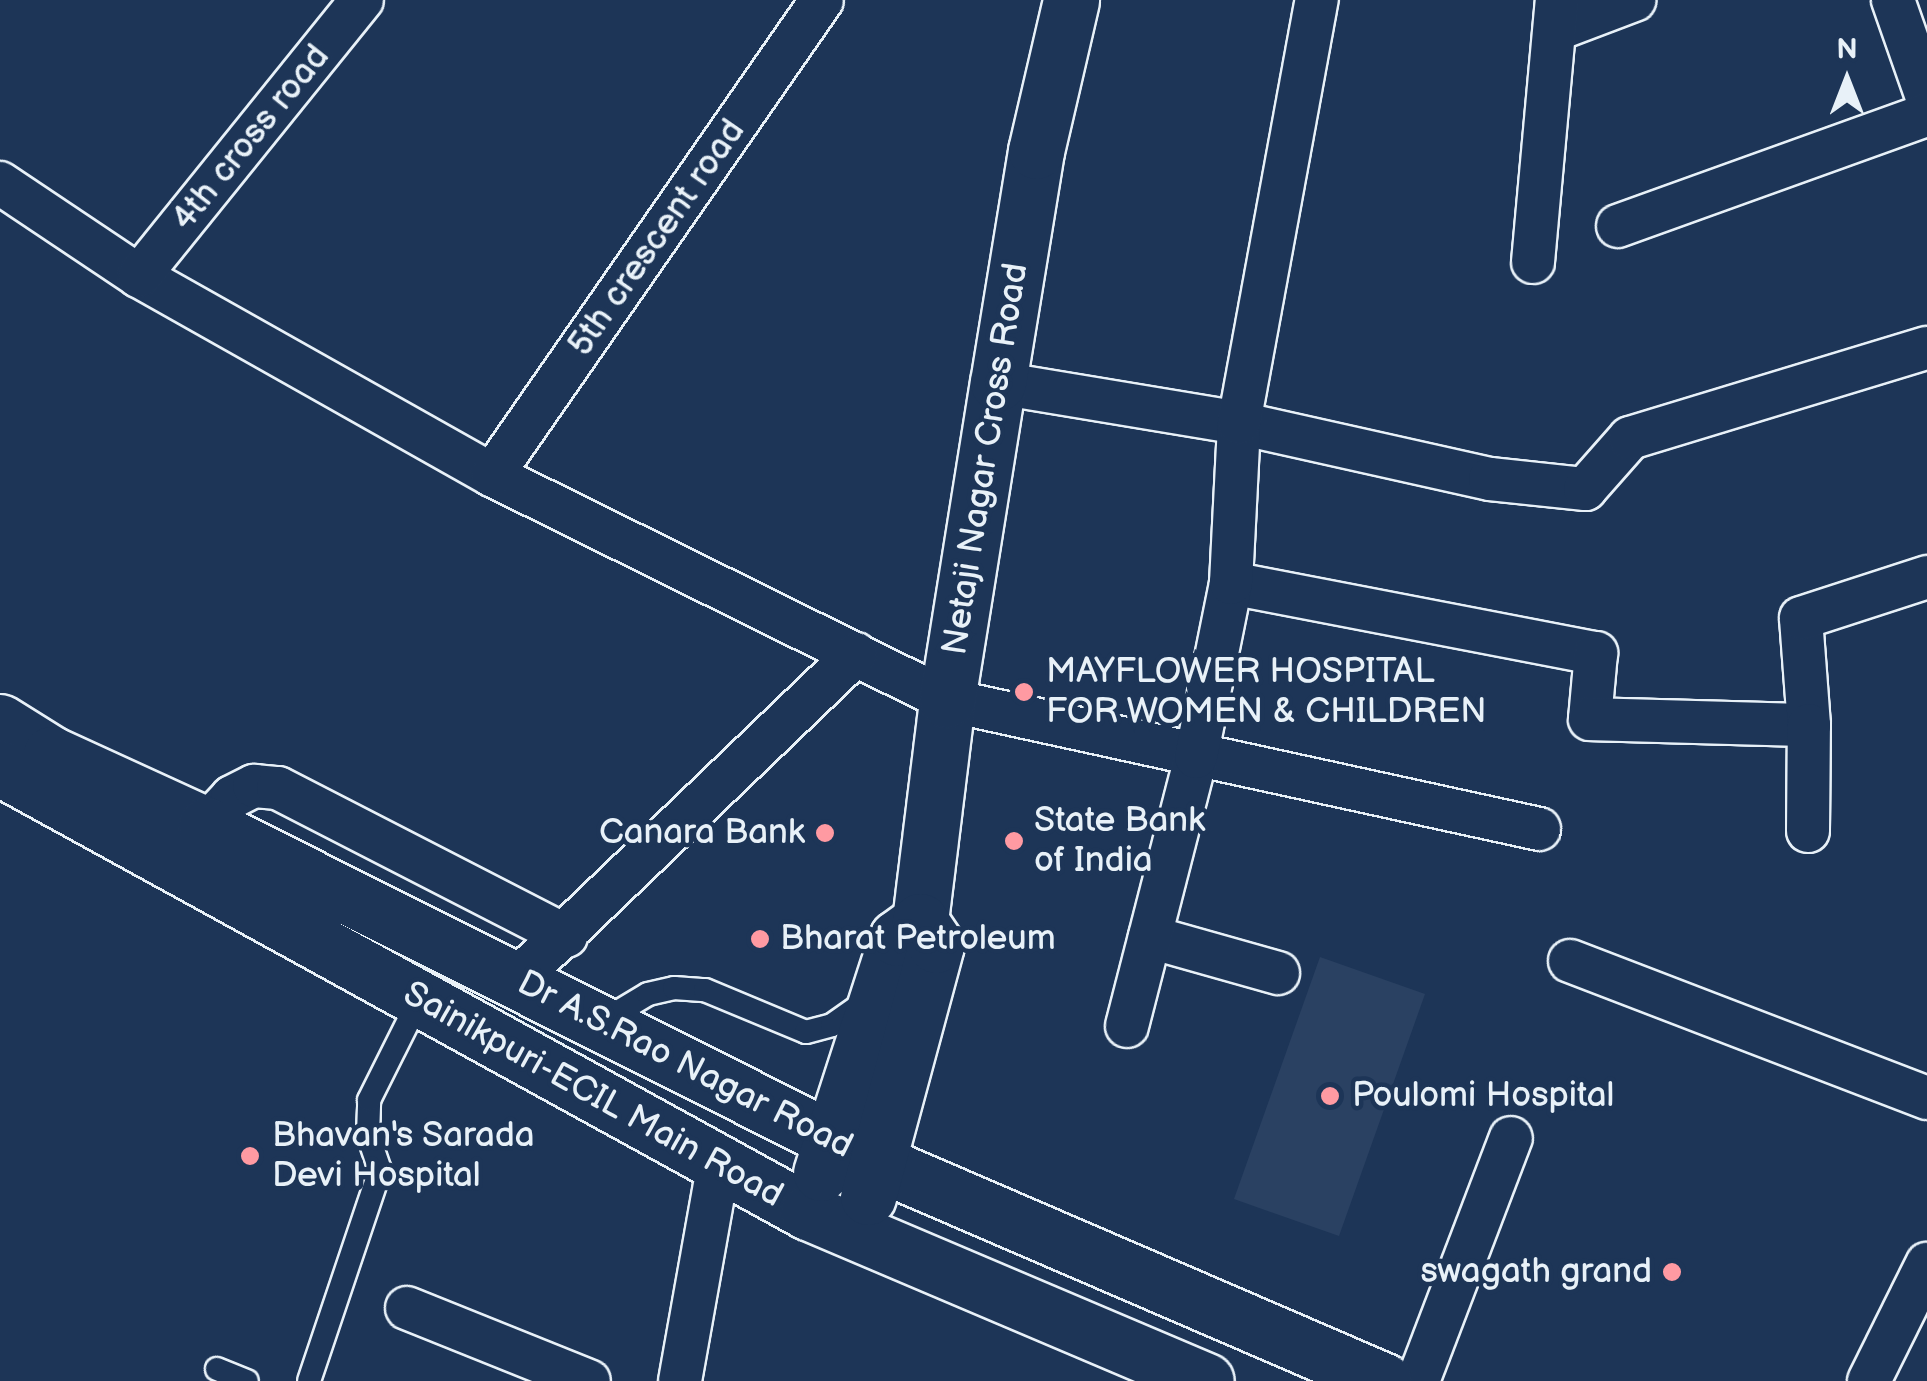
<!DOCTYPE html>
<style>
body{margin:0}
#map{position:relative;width:1927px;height:1381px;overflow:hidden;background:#1d3557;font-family:"Balsamiq Sans",sans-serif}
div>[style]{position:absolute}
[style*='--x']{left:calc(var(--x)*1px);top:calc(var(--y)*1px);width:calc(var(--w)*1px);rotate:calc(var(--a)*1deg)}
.built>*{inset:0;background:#2a4162}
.roads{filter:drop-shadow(2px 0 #e8f1f8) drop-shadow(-2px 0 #e8f1f8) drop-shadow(0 2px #e8f1f8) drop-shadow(0 -2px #e8f1f8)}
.lane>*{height:22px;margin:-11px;padding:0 11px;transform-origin:11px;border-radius:11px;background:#1d3557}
.street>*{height:42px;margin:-21px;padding:0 21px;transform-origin:21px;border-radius:21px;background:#1d3557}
.secondary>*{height:55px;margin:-27.5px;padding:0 27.5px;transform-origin:27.5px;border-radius:27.5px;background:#1d3557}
.dots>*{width:28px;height:28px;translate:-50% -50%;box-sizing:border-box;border:5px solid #1d3557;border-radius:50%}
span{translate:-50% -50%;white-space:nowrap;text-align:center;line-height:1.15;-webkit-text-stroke:9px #1d3557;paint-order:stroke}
.street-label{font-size:35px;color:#e8f1f8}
.poi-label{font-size:35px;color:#e8f1f8}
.left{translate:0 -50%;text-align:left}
.right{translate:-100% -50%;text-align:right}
.north{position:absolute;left:1797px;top:30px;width:100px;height:100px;-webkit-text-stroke:8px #1d3557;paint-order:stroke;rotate:0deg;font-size:28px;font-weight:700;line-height:40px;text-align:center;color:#e8f1f8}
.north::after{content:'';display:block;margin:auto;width:35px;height:45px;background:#e8f1f8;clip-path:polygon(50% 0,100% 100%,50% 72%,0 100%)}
</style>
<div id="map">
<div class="built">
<i style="clip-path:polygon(1320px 957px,1425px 994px,1339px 1236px,1234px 1199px)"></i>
</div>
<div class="roads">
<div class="lane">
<i style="--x:603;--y:1021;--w:52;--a:-31"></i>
<i style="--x:648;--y:994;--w:27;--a:-13"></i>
<i style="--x:674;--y:988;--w:31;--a:4"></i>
<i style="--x:705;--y:990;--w:109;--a:22.6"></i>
<i style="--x:806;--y:1032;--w:27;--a:-15"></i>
<i style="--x:832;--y:1025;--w:39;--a:-35"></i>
<i style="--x:217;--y:1369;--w:32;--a:22"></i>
<i style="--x:309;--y:1381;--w:223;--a:-71.4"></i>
<i style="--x:380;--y:1170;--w:37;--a:-109"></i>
<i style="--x:368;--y:1135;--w:35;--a:-88"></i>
<i style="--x:369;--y:1100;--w:112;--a:-63.4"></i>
</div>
<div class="street">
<i style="--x:1893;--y:0;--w:103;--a:70.7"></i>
<i style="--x:1555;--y:30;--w:85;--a:-20.8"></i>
<i style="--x:0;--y:183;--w:167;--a:33.8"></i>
<i style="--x:139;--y:276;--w:405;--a:29.4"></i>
<i style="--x:492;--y:475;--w:508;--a:26.31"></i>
<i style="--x:947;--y:700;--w:606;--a:12.29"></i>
<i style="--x:1618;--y:226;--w:328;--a:-19.8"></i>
<i style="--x:1533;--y:262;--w:263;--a:-84.8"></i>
<i style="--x:139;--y:276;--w:355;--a:-51.1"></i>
<i style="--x:998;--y:383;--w:244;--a:9.4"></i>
<i style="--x:1239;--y:423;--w:257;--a:12.6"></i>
<i style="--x:1490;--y:479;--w:96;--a:6"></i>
<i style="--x:1585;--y:489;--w:68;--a:-48.6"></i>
<i style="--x:1630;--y:438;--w:310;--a:-16.9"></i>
<i style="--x:492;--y:475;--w:578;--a:-55.21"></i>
<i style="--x:1231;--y:583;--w:372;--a:10.9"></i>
<i style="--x:1596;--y:653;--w:66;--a:95.2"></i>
<i style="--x:1590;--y:719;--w:219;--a:1.6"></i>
<i style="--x:1809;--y:725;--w:107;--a:-94.3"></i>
<i style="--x:1801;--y:618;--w:133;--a:-18"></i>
<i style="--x:206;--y:825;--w:38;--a:-47"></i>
<i style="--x:232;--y:797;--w:25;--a:-27"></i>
<i style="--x:254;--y:786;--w:24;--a:5"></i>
<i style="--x:278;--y:788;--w:324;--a:27.2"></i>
<i style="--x:1808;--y:831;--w:106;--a:-89.5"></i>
<i style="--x:1150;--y:937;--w:133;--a:15.7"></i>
<i style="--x:1570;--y:961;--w:382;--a:21"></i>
<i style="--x:516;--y:980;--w:471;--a:-43.8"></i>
<i style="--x:1127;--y:1026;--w:278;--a:-75.6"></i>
<i style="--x:1196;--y:757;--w:177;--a:-78.6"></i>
<i style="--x:1231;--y:583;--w:160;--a:-87.1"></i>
<i style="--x:1239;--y:423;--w:430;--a:-79.6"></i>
<i style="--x:407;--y:1308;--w:196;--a:21.9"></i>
<i style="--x:680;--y:1381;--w:217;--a:-79.9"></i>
<i style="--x:1418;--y:1381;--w:260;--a:-69.1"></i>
<i style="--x:1869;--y:1381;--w:131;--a:-63.6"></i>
</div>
<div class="secondary">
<i style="--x:0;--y:722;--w:60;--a:32.1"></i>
<i style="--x:51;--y:754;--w:170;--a:24.6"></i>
<i style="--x:206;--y:825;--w:755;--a:26.67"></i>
<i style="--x:881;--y:1164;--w:548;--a:23.34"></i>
<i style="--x:0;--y:768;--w:922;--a:28.79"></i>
<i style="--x:808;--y:1212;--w:432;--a:23"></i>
<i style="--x:920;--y:921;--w:223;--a:-83"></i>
<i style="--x:947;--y:700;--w:321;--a:-80.9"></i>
<i style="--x:998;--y:383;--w:235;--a:-80.7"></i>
<i style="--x:1036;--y:151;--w:155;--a:-76.9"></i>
<i style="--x:821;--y:1173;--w:247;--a:-72.1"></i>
<i style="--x:897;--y:938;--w:29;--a:-36"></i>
<i style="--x:868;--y:1197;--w:261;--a:-74.9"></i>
<i style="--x:936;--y:945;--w:29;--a:-124"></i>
</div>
</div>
<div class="dots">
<i style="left:1024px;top:692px;background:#ff9aa2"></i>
<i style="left:825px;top:833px;background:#ff9aa2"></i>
<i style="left:1014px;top:841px;background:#ff9aa2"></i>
<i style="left:760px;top:939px;background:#ff9aa2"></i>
<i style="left:1330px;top:1096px;background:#ff9aa2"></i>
<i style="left:250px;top:1156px;background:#ff9aa2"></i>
<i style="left:1672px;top:1272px;background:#ff9aa2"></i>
</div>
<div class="street-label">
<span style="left:251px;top:138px;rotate:-51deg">4th cross road</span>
<span style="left:657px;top:238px;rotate:-55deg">5th crescent road</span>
<span style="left:986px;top:459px;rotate:-81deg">Netaji Nagar Cross Road</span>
<span style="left:685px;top:1065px;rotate:27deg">Dr A.S.Rao Nagar Road</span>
<span style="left:593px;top:1095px;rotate:29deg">Sainikpuri-ECIL Main Road</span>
</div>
<div class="poi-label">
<span class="left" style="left:1046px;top:692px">MAYFLOWER HOSPITAL<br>FOR WOMEN &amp; CHILDREN</span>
<span class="left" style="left:1034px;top:841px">State Bank<br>of India</span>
<span class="right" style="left:805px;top:833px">Canara Bank</span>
<span class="left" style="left:780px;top:939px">Bharat Petroleum</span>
<span class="left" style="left:1352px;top:1096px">Poulomi Hospital</span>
<span class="left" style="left:272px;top:1156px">Bhavan's Sarada<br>Devi Hospital</span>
<span class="right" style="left:1652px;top:1272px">swagath grand</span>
</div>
<div class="north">N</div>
</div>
